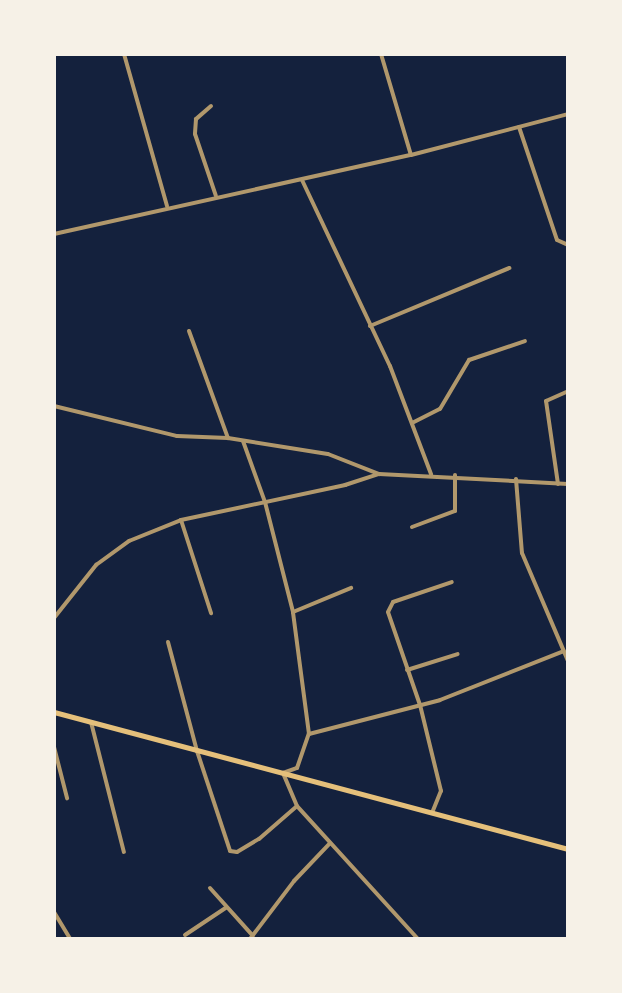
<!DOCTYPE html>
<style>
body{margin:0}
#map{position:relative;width:622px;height:993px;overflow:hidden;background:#14213d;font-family:"Zilla Slab",serif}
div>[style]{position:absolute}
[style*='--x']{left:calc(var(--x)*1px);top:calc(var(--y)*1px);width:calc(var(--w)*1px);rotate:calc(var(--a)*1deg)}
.minor>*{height:4px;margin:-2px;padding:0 2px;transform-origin:2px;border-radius:2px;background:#b1986c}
.secondary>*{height:5px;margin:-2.5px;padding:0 2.5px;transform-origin:2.5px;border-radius:2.5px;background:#e5c07b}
span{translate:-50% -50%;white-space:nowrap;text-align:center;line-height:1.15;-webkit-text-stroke:6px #f6f1e7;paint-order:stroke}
.frame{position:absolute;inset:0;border:56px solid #f6f1e7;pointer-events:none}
</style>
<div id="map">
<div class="minor">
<i style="--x:124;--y:54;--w:158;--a:74.2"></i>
<i style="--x:381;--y:54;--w:105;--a:73.5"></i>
<i style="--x:211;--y:106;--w:20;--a:139"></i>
<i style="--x:196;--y:119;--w:15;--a:94"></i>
<i style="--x:195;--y:134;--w:65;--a:71.3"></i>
<i style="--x:519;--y:127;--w:119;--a:71.4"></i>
<i style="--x:557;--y:240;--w:12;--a:24"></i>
<i style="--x:302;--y:180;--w:206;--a:64.7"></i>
<i style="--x:390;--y:366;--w:116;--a:69.2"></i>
<i style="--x:54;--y:234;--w:366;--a:-12.5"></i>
<i style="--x:411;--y:155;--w:162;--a:-14.6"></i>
<i style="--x:370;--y:326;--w:151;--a:-22.6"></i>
<i style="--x:189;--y:331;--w:114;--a:70"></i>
<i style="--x:54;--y:406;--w:127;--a:13.7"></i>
<i style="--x:177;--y:436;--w:51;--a:2.2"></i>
<i style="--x:228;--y:438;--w:101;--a:9.1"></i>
<i style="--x:328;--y:454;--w:55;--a:21.4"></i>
<i style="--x:379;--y:474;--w:189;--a:3"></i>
<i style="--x:412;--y:423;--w:31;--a:-27"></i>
<i style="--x:440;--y:409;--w:57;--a:-59.4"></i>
<i style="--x:469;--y:360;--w:59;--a:-18.7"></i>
<i style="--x:243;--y:441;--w:65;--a:70.2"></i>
<i style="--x:265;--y:502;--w:114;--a:75.7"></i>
<i style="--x:516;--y:479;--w:74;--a:85.4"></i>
<i style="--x:522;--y:553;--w:117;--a:66.9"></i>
<i style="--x:558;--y:484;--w:84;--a:-98.2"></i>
<i style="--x:546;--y:401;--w:24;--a:-24"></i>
<i style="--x:181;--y:520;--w:98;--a:72.1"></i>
<i style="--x:412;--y:527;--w:46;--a:-20.4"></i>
<i style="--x:455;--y:511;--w:36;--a:-90"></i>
<i style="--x:54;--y:618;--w:68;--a:-51.6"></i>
<i style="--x:96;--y:565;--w:41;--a:-36"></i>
<i style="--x:129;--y:541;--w:56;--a:-22"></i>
<i style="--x:181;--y:520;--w:168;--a:-12"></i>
<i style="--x:345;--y:485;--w:35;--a:-18"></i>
<i style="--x:168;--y:642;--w:113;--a:75.1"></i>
<i style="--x:197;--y:751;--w:105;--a:71.7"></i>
<i style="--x:230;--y:851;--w:7;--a:8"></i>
<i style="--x:237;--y:852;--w:26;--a:-31"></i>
<i style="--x:259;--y:839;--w:50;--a:-41"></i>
<i style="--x:407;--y:670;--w:53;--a:-17.4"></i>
<i style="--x:91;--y:722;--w:134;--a:75.8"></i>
<i style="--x:309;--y:734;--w:123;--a:-97.5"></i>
<i style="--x:293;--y:612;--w:63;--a:-22.5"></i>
<i style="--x:54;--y:747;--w:53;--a:75.7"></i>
<i style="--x:432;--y:813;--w:24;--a:-68"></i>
<i style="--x:441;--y:791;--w:89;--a:-103.7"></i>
<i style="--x:420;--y:705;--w:98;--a:-109"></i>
<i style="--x:388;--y:612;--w:11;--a:-63"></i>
<i style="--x:393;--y:602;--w:62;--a:-18.7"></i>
<i style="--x:210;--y:888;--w:64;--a:48.1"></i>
<i style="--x:54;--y:912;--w:31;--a:59"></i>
<i style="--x:185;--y:935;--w:50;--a:-33.7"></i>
<i style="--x:250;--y:939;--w:73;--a:-52.8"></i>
<i style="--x:294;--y:881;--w:52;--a:-46.5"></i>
<i style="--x:418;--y:939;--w:180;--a:-132.3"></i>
<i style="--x:297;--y:806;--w:36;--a:-113"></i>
<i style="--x:283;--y:773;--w:15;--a:-20"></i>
<i style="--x:297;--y:768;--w:36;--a:-71"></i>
<i style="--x:309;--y:734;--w:135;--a:-14.5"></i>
<i style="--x:440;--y:700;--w:133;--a:-21.6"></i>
</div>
<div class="secondary">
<i style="--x:54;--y:712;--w:532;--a:14.92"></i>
</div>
<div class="frame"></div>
</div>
